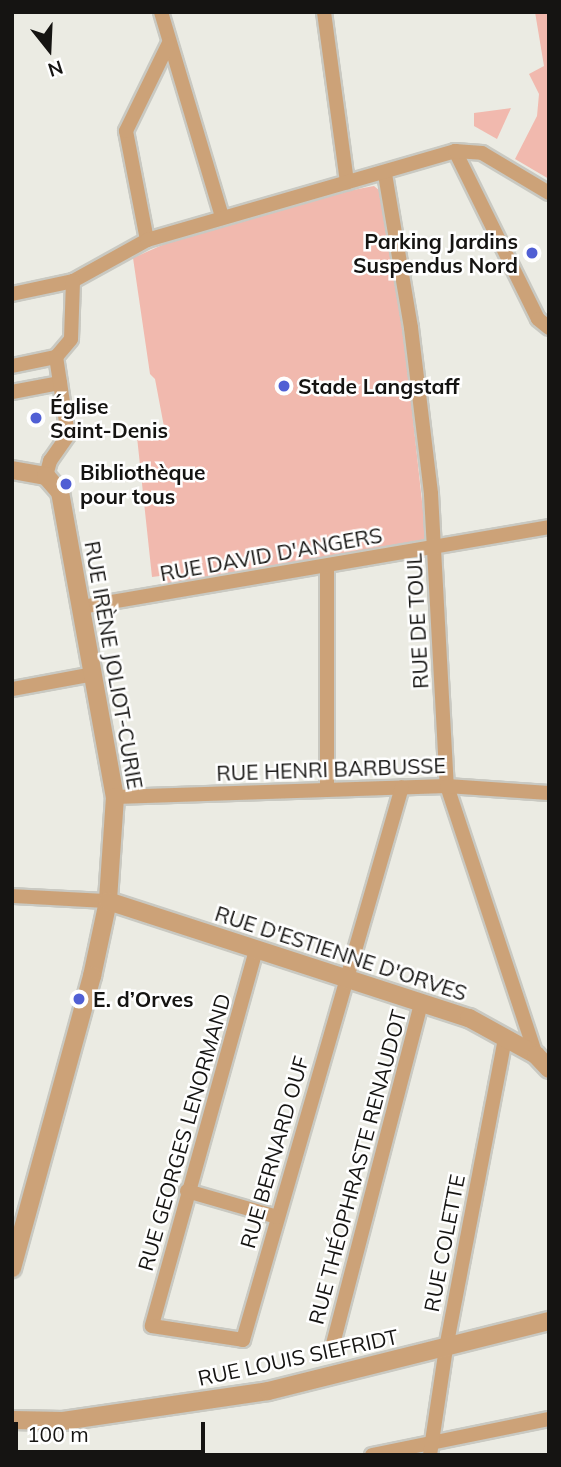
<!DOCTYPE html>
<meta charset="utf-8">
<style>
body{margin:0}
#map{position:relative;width:561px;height:1467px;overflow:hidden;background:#ebebe3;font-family:Mulish,sans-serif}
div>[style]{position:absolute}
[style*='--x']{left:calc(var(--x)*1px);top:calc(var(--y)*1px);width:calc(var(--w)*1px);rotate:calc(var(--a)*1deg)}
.green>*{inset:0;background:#f1b9ae}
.roads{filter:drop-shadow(2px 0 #c9c9c2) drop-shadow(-2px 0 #c9c9c2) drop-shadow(0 2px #c9c9c2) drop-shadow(0 -2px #c9c9c2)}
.minor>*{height:14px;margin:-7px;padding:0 7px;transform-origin:7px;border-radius:7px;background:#cca278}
.tertiary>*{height:18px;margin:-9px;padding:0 9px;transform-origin:9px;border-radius:9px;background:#cca278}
.dots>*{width:19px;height:19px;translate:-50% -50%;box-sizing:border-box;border:4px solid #fff;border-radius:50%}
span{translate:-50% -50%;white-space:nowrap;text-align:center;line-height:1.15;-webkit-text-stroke:5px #fff;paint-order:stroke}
.poi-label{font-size:21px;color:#151412;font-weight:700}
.right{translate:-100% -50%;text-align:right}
.left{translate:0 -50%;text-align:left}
.street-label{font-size:21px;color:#151412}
.frame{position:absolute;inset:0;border:14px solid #151412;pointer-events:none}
.north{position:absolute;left:14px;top:14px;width:70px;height:70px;-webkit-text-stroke:5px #fff;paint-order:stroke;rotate:162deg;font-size:19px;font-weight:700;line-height:28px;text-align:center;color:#151412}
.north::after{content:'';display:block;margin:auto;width:24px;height:32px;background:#151412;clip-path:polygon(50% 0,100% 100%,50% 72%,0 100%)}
.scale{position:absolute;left:14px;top:1422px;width:191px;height:32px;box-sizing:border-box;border:4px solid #151412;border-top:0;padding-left:9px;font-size:21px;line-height:24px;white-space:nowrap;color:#151412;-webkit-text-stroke:5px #fff;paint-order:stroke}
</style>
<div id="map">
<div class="green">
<i style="clip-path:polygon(535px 12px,549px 12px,549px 179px,515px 159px,537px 116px,539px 94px,529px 74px,544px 66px)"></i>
<i style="clip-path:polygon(511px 108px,497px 139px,474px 126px,474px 113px)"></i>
<i style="clip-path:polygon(374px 186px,380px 191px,404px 337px,426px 538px,421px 544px,162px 586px,160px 576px,152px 577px,137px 437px,165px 432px,155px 379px,150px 374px,133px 258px,178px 238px,316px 197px)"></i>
</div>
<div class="roads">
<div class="minor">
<i style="--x:161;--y:12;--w:214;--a:73.4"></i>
<i style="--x:324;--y:12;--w:172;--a:82.3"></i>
<i style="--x:455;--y:151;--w:187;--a:63.7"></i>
<i style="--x:538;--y:319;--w:14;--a:39"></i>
<i style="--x:385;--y:174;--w:156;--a:80.4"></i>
<i style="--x:411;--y:328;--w:167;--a:83.1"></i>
<i style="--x:431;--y:494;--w:292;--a:86.9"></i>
<i style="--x:447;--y:786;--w:283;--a:71.7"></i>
<i style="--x:147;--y:240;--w:111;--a:-100.9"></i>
<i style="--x:126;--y:131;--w:96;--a:-64"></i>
<i style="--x:12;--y:294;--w:62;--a:-12"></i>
<i style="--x:73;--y:281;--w:85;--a:-29"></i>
<i style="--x:147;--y:240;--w:321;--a:-16.1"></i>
<i style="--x:455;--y:151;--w:27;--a:4"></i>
<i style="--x:482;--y:153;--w:78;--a:30.8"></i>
<i style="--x:56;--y:357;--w:23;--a:-50"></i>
<i style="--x:71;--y:339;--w:58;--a:-88"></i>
<i style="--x:12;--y:366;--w:45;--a:-11.6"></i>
<i style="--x:12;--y:392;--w:49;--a:-10.6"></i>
<i style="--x:46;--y:476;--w:16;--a:-75"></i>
<i style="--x:50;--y:461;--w:32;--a:-55"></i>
<i style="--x:68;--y:435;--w:79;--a:-98.7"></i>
<i style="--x:327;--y:566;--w:224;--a:90"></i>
<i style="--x:82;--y:607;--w:474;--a:-9.7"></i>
<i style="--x:12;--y:689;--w:83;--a:-10.4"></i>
<i style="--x:115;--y:797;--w:332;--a:-1.9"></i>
<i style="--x:447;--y:786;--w:102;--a:3.9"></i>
<i style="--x:12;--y:896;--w:96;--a:3"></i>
<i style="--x:256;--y:950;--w:390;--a:105.5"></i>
<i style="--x:152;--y:1326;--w:92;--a:8.7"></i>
<i style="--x:243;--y:1340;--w:575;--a:-73.96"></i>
<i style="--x:187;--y:1191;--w:94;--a:16.1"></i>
<i style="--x:333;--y:1344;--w:354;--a:-75.5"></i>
<i style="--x:372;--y:1455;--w:181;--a:-11.5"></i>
<i style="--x:430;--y:1455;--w:108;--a:-81.5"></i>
<i style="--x:446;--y:1348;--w:314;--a:-79.2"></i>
</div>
<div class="tertiary">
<i style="--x:12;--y:470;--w:35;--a:10"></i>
<i style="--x:46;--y:476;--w:21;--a:49"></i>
<i style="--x:60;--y:492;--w:310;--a:79.8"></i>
<i style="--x:115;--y:797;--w:104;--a:93.9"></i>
<i style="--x:108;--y:901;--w:77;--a:102"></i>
<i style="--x:92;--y:976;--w:303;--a:105.3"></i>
<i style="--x:108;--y:901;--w:379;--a:18"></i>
<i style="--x:469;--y:1018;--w:77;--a:28.9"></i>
<i style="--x:536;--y:1055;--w:19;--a:47"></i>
<i style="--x:12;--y:1420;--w:51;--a:1.1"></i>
<i style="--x:63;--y:1421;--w:207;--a:-8.3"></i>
<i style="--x:268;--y:1391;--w:290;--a:-14"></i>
</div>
</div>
<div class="dots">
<i style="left:532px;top:253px;background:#505fd4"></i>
<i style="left:284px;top:386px;background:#505fd4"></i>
<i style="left:36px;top:418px;background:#505fd4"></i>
<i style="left:66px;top:484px;background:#505fd4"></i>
<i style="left:79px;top:999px;background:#505fd4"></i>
</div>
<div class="poi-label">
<span class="right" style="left:518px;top:253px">Parking Jardins<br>Suspendus Nord</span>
<span class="left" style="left:298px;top:386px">Stade Langstaff</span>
<span class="left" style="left:50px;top:418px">Église<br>Saint-Denis</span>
<span class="left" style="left:80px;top:484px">Bibliothèque<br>pour tous</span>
<span class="left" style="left:93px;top:999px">E. d’Orves</span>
</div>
<div class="street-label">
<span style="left:271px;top:554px;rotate:-10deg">RUE DAVID D'ANGERS</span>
<span style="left:417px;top:621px;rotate:-93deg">RUE DE TOUL</span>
<span style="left:114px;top:665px;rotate:80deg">RUE IRÈNE JOLIOT-CURIE</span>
<span style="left:331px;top:769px;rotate:-2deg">RUE HENRI BARBUSSE</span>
<span style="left:341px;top:953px;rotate:18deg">RUE D'ESTIENNE D'ORVES</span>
<span style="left:184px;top:1132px;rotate:-74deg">RUE GEORGES LENORMAND</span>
<span style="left:274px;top:1152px;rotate:-74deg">RUE BERNARD OUF</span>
<span style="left:357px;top:1167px;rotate:-75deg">RUE THÉOPHRASTE RENAUDOT</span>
<span style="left:444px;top:1243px;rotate:-79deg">RUE COLETTE</span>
<span style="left:298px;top:1357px;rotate:-12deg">RUE LOUIS SIEFRIDT</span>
</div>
<div class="frame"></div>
<div class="north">N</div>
<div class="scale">100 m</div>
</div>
